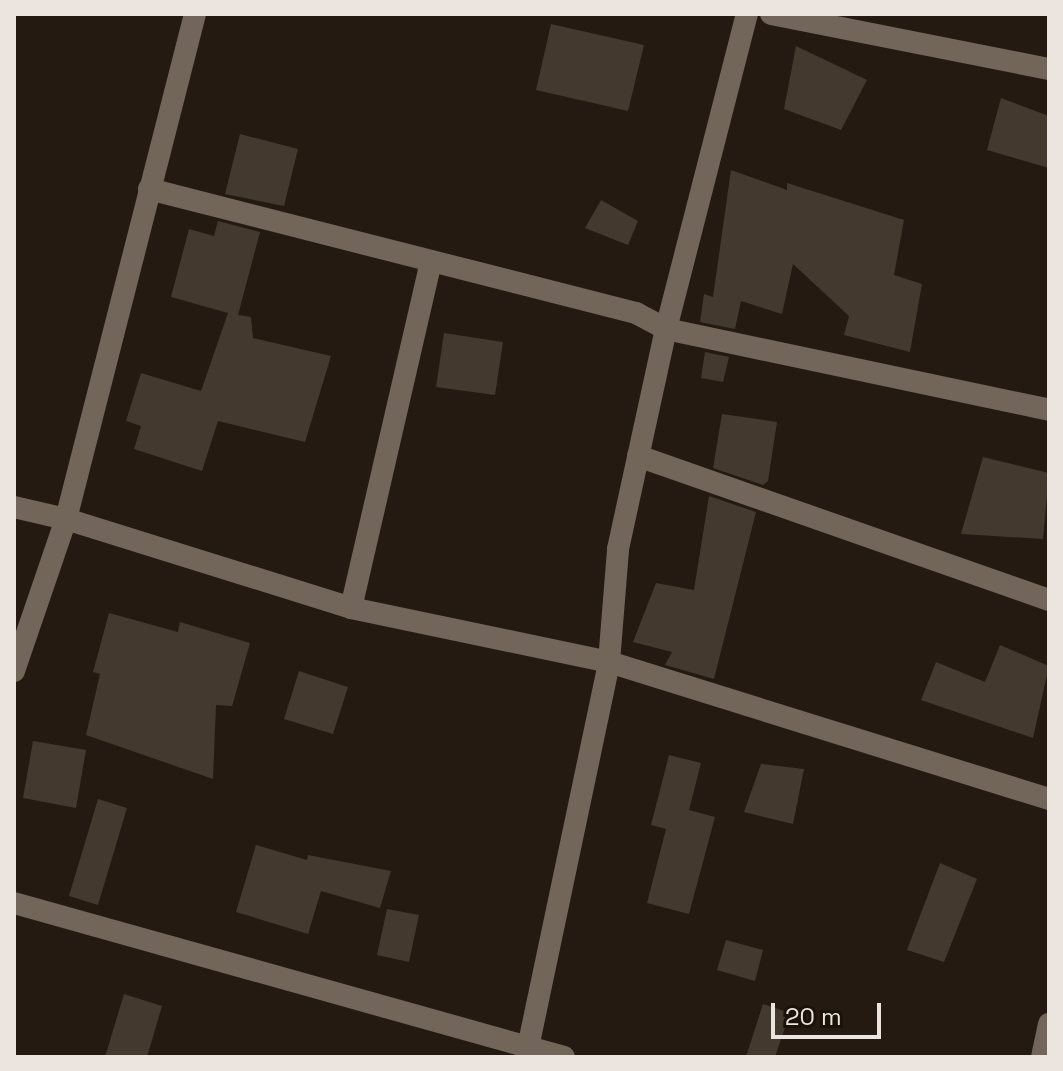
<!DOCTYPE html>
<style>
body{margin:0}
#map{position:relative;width:1063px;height:1071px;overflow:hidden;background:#241a11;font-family:"Space Grotesk",sans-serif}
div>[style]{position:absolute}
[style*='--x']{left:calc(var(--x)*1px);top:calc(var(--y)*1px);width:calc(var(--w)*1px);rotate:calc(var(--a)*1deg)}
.building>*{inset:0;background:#44392f}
.minor>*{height:22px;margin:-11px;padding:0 11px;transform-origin:11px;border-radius:11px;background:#72665b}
span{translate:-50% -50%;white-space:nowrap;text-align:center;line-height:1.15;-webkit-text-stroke:6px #1a1108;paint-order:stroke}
.frame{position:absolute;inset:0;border:16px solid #ece5df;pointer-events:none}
.scale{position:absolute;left:771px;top:1003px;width:110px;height:36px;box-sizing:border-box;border:4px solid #ece5df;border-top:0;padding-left:10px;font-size:24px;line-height:28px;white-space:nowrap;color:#ece5df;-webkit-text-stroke:6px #1a1108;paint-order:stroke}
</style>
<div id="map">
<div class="building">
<i style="clip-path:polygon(551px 24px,644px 45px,628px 111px,536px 90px)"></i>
<i style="clip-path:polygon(796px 46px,867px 80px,841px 130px,784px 109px)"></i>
<i style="clip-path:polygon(1001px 98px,1049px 116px,1049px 168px,987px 150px)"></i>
<i style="clip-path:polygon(240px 134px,298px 149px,284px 206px,225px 194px)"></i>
<i style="clip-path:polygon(731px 170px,787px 190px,787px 183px,904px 220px,894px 275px,922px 284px,910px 352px,844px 335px,849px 316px,793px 264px,782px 314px,741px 301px,735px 329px,700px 322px,704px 294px,713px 297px)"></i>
<i style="clip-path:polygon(601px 200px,638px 221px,628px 245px,585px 228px)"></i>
<i style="clip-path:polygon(218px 221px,260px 232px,238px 315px,251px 317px,253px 338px,331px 356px,305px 442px,218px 421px,202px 471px,134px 449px,141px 426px,126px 421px,141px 373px,201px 391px,228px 313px,171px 297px,189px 229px,214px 236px)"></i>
<i style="clip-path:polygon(444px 333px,503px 342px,495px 395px,436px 387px)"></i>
<i style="clip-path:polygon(705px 352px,729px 357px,723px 382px,701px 378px)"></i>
<i style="clip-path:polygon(722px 414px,777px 422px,768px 481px,763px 485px,713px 468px)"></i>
<i style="clip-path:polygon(983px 457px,1049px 473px,1043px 539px,961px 534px)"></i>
<i style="clip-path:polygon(709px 496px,756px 512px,714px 679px,665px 665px,672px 652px,633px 642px,656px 583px,694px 590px)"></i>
<i style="clip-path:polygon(109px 613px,178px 632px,180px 622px,250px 643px,232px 706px,216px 705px,213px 779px,86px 735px,100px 674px,93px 672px)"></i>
<i style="clip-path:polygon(1000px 645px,1049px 666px,1033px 738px,921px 700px,936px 662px,985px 682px)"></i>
<i style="clip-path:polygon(299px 671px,348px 687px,333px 734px,284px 719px)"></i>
<i style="clip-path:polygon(33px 741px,86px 750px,76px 808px,23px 798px)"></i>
<i style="clip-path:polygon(669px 755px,701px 763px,689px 810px,715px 817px,689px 914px,647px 903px,666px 829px,651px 825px)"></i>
<i style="clip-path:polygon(761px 764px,804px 769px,793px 824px,744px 812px)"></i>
<i style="clip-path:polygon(98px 799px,127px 808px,98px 905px,69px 896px)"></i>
<i style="clip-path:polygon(256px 845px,307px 860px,308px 855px,391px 871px,380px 908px,321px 891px,308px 934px,236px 912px)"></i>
<i style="clip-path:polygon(940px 863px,977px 879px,944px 962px,907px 950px)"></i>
<i style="clip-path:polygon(387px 909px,419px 915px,409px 962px,377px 955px)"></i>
<i style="clip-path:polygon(726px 940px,763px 950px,755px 981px,717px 970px)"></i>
<i style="clip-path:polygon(124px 994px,162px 1006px,147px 1057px,105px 1057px)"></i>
<i style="clip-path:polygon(763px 1004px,790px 1013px,775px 1057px,746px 1057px)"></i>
</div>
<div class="minor">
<i style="--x:771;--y:14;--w:283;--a:11.2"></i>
<i style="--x:149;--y:189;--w:503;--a:14.29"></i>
<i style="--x:636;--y:313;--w:34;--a:28"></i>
<i style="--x:666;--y:329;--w:391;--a:11.9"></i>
<i style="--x:638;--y:456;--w:435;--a:19.3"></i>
<i style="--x:14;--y:507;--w:53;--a:13"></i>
<i style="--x:66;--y:519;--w:299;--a:17.3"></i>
<i style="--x:351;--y:608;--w:264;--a:11.8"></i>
<i style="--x:609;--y:662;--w:461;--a:17.3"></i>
<i style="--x:351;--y:608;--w:356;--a:-77"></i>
<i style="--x:14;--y:671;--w:161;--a:-71.1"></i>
<i style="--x:66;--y:519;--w:521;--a:-75.67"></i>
<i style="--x:14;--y:903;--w:571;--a:15.64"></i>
<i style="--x:526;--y:1057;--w:404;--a:-78.1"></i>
<i style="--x:609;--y:662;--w:113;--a:-85.4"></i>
<i style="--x:618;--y:549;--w:225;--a:-77.7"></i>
<i style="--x:666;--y:329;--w:325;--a:-75.6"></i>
<i style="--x:1042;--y:1057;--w:34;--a:-78"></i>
</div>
<div class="frame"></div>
<div class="scale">20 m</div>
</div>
